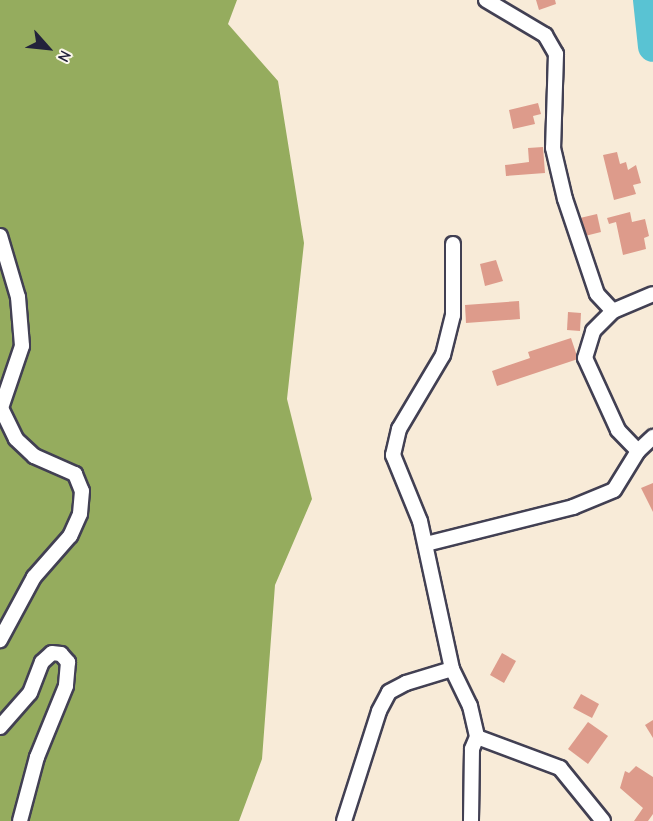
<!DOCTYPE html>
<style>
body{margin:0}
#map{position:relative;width:653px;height:821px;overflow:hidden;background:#f8ebd8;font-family:"Comic Neue",sans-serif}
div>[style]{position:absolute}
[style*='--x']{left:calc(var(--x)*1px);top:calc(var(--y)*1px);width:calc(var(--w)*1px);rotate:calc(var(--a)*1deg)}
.forest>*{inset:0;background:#95ac5e}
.river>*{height:30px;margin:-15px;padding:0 15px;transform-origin:15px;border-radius:15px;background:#59c3d3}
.building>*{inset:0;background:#dd9b8b}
.roads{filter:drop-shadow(2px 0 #424053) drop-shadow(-2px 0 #424053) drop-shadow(0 2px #424053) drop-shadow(0 -2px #424053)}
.minor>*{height:14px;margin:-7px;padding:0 7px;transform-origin:7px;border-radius:7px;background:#fff}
span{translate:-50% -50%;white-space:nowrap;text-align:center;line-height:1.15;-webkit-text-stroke:4.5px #fbf7ec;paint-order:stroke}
.north{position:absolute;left:18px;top:18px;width:60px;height:60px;-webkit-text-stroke:4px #fbf7ec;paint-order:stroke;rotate:117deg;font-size:16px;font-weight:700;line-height:24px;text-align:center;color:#22223b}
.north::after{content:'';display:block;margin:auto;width:21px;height:27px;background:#22223b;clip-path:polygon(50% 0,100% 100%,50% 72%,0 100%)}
</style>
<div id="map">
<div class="forest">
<i style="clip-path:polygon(0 0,237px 0,228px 24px,278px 81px,304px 243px,287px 399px,312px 499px,275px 585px,262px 759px,239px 821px,0 821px)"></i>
</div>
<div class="river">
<i style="--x:648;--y:0;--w:47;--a:83.9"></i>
</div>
<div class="building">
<i style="clip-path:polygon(536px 0,555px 0,556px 4px,539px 10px)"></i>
<i style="clip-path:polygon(538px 103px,541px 114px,533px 116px,535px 124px,513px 129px,509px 110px)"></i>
<i style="clip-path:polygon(543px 147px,545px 173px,506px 176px,505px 165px,529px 162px,528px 148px)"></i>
<i style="clip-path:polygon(617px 152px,620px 164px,626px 162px,628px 170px,636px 165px,641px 183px,633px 185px,636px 194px,614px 200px,603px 155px)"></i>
<i style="clip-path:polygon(630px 212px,632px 222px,645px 219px,649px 236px,644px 238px,646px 249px,623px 255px,616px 222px,609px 224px,607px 218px)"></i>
<i style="clip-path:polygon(597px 214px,601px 232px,585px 236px,580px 218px)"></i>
<i style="clip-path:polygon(496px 260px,503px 281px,485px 286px,480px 264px)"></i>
<i style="clip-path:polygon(519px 301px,520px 319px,466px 323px,465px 305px)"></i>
<i style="clip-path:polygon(568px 312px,581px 313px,580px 331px,567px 330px)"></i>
<i style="clip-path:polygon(571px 338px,578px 359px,497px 386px,492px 371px,530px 358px,528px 352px)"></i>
<i style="clip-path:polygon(653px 483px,653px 512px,641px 488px)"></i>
<i style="clip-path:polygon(502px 653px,516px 661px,504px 683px,490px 675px)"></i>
<i style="clip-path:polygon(581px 694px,599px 704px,592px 718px,573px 708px)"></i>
<i style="clip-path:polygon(653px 720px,653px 738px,645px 725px)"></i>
<i style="clip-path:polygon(588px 722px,608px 736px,588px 764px,568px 749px)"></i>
<i style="clip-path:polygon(636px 766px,653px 777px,653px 814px,648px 821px,634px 821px,643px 808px,620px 788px,625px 771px,629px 773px)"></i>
</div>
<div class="roads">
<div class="minor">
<i style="--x:486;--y:0;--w:69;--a:30.7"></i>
<i style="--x:545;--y:35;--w:22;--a:60"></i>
<i style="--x:556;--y:54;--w:94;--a:91.8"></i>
<i style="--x:553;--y:148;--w:52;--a:76.8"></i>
<i style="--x:565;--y:199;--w:100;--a:71.4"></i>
<i style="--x:597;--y:294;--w:23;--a:47"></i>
<i style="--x:613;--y:311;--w:43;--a:-23"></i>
<i style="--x:0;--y:236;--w:64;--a:73.6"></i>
<i style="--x:18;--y:297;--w:49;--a:85.3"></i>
<i style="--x:22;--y:346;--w:65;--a:108.7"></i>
<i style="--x:1;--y:408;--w:34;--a:64"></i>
<i style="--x:16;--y:439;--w:25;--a:43"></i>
<i style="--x:34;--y:456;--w:45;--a:23.7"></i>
<i style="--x:75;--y:474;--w:18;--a:68"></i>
<i style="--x:82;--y:491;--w:23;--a:95"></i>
<i style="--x:80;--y:514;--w:24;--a:114"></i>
<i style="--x:70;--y:536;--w:55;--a:131.3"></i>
<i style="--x:34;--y:577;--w:72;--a:118.4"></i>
<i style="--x:453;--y:244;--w:71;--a:90"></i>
<i style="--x:453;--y:315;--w:41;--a:104"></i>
<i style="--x:443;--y:355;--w:86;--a:120.7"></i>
<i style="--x:399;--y:429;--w:27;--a:103"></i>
<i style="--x:393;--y:455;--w:71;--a:67.8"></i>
<i style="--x:420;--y:521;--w:151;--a:77.8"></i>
<i style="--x:452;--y:669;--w:41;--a:64.1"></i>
<i style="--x:470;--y:706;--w:32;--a:77"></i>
<i style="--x:477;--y:737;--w:13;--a:113"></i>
<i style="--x:472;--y:749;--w:72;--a:90.8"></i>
<i style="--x:638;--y:451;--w:21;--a:-43"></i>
<i style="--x:426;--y:544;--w:152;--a:-14.1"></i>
<i style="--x:573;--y:507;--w:44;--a:-22.5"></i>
<i style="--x:614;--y:490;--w:46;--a:-58.4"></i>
<i style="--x:638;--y:451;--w:29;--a:-134"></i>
<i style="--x:618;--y:430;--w:79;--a:-114.6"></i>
<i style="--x:585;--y:358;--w:28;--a:-73"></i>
<i style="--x:593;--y:331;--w:28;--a:-45"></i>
<i style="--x:0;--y:727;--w:45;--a:-48.6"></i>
<i style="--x:30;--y:693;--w:33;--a:-69"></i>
<i style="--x:42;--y:662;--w:13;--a:-42"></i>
<i style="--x:52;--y:653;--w:9;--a:6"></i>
<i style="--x:61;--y:654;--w:11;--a:49"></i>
<i style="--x:68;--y:662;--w:24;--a:95"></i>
<i style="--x:66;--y:686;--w:77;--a:112.2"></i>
<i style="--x:37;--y:757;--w:66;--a:104.9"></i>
<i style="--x:477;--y:737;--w:89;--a:20.5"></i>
<i style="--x:560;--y:768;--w:68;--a:50.9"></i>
<i style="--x:344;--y:821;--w:115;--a:-72.3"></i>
<i style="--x:379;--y:711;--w:21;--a:-62"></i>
<i style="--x:389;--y:692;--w:19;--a:-28"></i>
<i style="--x:406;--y:683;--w:48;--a:-16.9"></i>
</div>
</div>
<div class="north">N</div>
</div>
